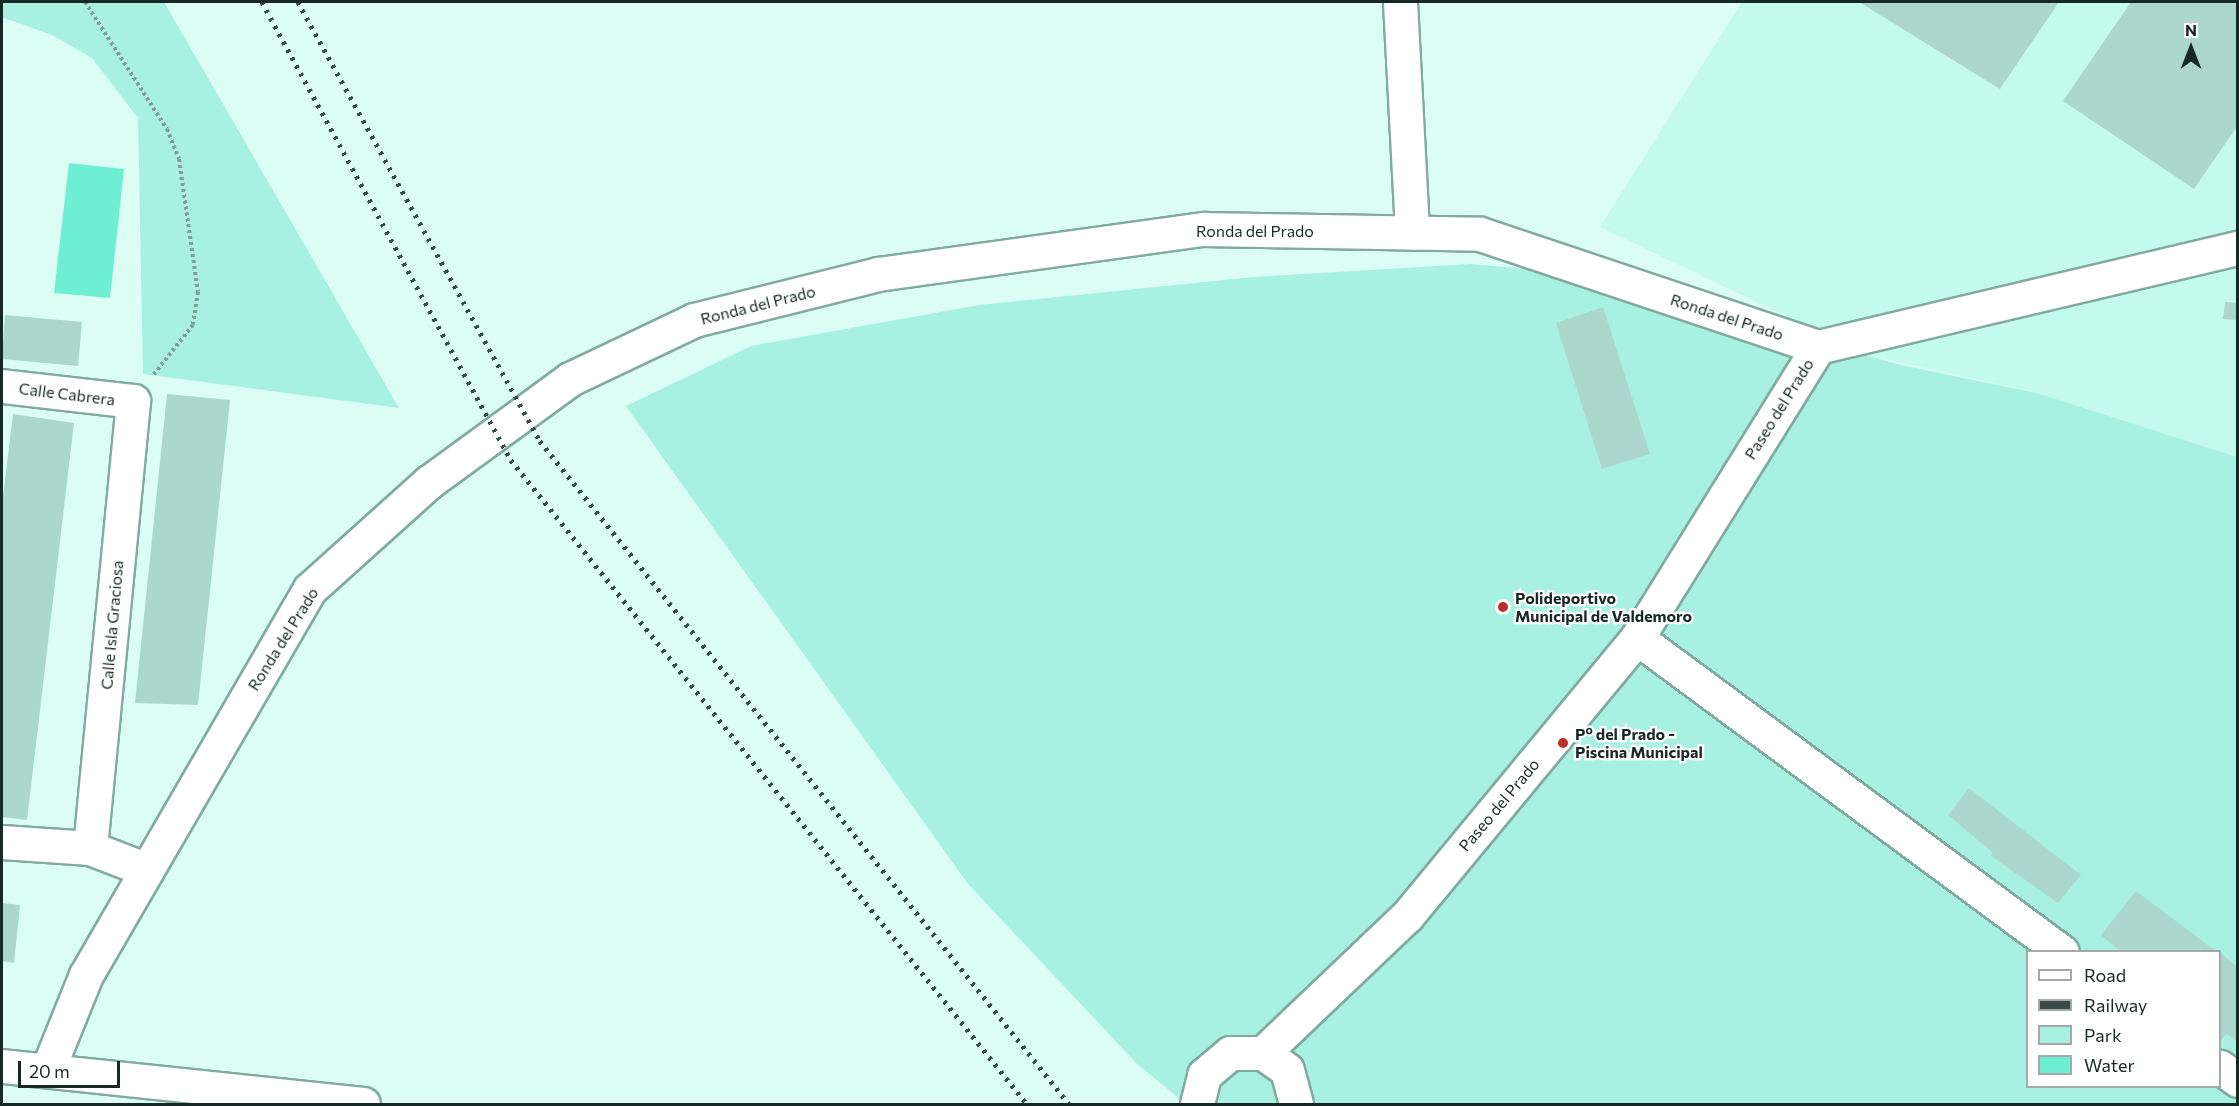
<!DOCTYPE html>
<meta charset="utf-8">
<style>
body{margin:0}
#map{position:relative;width:2239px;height:1106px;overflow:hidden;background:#dbfdf4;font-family:Commissioner,sans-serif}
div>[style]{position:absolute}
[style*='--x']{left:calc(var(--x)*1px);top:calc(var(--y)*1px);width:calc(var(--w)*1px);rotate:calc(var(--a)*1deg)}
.built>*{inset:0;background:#c4faec}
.green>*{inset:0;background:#a8f0df}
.water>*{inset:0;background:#6eefd4}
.building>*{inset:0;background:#acd7cc}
.path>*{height:4px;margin-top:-2px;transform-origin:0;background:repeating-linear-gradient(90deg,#839d96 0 3px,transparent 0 6px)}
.roads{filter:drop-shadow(2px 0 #81aaa0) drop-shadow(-2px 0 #81aaa0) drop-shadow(0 2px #81aaa0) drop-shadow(0 -2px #81aaa0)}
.minor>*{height:33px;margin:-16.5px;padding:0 16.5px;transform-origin:16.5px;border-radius:16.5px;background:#fff}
.rail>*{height:4.5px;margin-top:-2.25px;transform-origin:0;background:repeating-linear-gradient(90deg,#374a46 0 3px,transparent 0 9px)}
.dots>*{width:16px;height:16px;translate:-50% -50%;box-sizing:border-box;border:3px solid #fff;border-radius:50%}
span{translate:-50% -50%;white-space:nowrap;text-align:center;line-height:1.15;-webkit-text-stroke:4.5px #fff;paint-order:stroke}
.street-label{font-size:16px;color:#182925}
.poi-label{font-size:16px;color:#182925;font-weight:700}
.left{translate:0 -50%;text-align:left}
.frame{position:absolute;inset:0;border:3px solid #182925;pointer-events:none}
.legend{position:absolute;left:2026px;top:950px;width:195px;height:138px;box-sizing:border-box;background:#fff;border:2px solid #a3a9a8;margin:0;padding:8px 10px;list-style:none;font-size:18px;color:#182925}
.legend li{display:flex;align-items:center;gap:12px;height:30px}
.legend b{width:30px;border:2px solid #a3a9a8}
.north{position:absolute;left:2161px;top:18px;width:60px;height:60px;-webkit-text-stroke:4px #fff;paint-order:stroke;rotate:0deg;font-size:16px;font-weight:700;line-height:24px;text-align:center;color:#182925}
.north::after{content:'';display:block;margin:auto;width:21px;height:27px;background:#182925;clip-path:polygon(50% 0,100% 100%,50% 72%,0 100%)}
.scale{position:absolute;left:18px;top:1061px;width:102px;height:27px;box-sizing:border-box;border:3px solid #182925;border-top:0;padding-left:8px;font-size:18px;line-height:21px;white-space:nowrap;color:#182925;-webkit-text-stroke:4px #fff;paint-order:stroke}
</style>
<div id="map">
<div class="built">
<i style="clip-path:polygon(1742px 2px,2237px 2px,2237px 457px,2037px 393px,1867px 355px,1600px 227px)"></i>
</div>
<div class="green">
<i style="clip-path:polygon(2px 2px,164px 2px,399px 408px,143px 374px,138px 118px,92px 58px,52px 35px,2px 17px)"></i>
<i style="clip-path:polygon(evenodd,1471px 264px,1579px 274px,1901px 365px,2037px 393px,2237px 457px,2237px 1104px,1186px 1104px,1137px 1064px,968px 884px,626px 406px,751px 346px,979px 305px,1254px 277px,1471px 264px,2028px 952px,2220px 952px,2220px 1086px,2028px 1086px,2028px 952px)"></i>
</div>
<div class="water">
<i style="clip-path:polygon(69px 163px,124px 169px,110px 298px,54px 293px)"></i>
</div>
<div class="building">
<i style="clip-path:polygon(1859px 2px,2059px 2px,2000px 89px)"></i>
<i style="clip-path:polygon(2131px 2px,2238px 2px,2238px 125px,2194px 189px,2063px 101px)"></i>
<i style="clip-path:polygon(2225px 302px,2238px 303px,2238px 320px,2223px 319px)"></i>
<i style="clip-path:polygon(1603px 307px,1650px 454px,1602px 469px,1556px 323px)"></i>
<i style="clip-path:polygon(5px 315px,82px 322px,78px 366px,2px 359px)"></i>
<i style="clip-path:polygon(167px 394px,230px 400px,198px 705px,135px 703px)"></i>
<i style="clip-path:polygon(13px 414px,74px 423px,27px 820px,2px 817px,2px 505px)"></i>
<i style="clip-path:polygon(1969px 788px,2081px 875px,2058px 903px,1990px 855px,1993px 853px,1948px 815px)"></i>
<i style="clip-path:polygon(2136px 891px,2217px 952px,2121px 952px,2101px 935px)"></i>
<i style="clip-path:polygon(2px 903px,20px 905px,14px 963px,2px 961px)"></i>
<i style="clip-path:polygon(2220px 953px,2238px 967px,2238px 1042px,2227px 1034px,2220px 1041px)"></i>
</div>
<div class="path">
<i style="--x:85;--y:2;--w:151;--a:57.2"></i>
<i style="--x:167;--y:129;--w:32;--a:68"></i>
<i style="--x:179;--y:159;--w:134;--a:81.9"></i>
<i style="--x:198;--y:292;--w:33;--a:99"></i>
<i style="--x:193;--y:325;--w:63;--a:128.5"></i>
</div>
<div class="roads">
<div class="minor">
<i style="--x:1400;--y:2;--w:231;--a:87"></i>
<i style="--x:1818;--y:347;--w:432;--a:-13.3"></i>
<i style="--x:2;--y:386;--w:132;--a:6.5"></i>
<i style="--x:133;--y:401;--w:449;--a:95.5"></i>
<i style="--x:1637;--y:638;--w:528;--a:36.46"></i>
<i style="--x:2;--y:842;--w:88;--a:3.9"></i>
<i style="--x:90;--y:848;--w:61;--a:21.1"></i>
<i style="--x:1263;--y:1053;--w:199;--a:-43.6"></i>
<i style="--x:1407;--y:916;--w:361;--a:-50.4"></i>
<i style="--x:1637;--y:638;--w:343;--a:-58.1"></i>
<i style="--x:2;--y:1066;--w:363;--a:6"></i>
<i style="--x:2220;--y:1067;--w:22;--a:36"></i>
<i style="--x:48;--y:1069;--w:101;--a:-68"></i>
<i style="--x:86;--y:975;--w:446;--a:-59.9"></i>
<i style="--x:310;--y:589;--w:160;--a:-42"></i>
<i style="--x:429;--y:482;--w:175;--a:-36.1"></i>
<i style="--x:570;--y:379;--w:137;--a:-25.4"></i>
<i style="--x:694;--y:320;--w:190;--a:-14"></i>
<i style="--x:878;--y:274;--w:329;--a:-7.9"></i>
<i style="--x:1204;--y:229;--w:276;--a:1"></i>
<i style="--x:1480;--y:234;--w:356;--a:18.5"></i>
<i style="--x:1197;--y:1104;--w:30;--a:-76"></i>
<i style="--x:1204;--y:1075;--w:34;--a:-40"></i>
<i style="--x:1230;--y:1053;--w:33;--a:0"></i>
<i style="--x:1263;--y:1053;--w:29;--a:35"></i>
<i style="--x:1287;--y:1070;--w:35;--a:75"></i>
</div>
</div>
<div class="rail">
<i style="--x:262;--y:2;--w:521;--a:61.47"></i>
<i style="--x:511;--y:460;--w:825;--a:51.3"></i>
<i style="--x:298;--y:2;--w:501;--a:61.13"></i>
<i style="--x:540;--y:441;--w:848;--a:51.41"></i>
</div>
<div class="dots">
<i style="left:1503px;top:607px;background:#bc2e28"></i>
<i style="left:1563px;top:743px;background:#bc2e28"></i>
</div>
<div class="street-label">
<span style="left:1255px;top:231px">Ronda del Prado</span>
<span style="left:758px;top:305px;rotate:-14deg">Ronda del Prado</span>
<span style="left:1727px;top:317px;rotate:18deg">Ronda del Prado</span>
<span style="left:67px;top:394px;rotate:7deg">Calle Cabrera</span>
<span style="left:1779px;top:409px;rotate:-58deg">Paseo del Prado</span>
<span style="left:112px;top:625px;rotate:-85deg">Calle Isla Graciosa</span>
<span style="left:283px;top:639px;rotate:-58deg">Ronda del Prado</span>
<span style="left:1499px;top:805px;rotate:-50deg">Paseo del Prado</span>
</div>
<div class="poi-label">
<span class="left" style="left:1515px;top:607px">Polideportivo<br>Municipal de Valdemoro</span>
<span class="left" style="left:1575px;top:743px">Pº del Prado -<br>Piscina Municipal</span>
</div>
<div class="frame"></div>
<ul class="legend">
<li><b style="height:8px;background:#fff"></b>Road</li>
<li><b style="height:8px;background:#374a46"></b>Railway</li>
<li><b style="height:16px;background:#a8f0df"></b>Park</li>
<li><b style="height:16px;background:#6eefd4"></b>Water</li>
</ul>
<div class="north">N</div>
<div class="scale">20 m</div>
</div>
